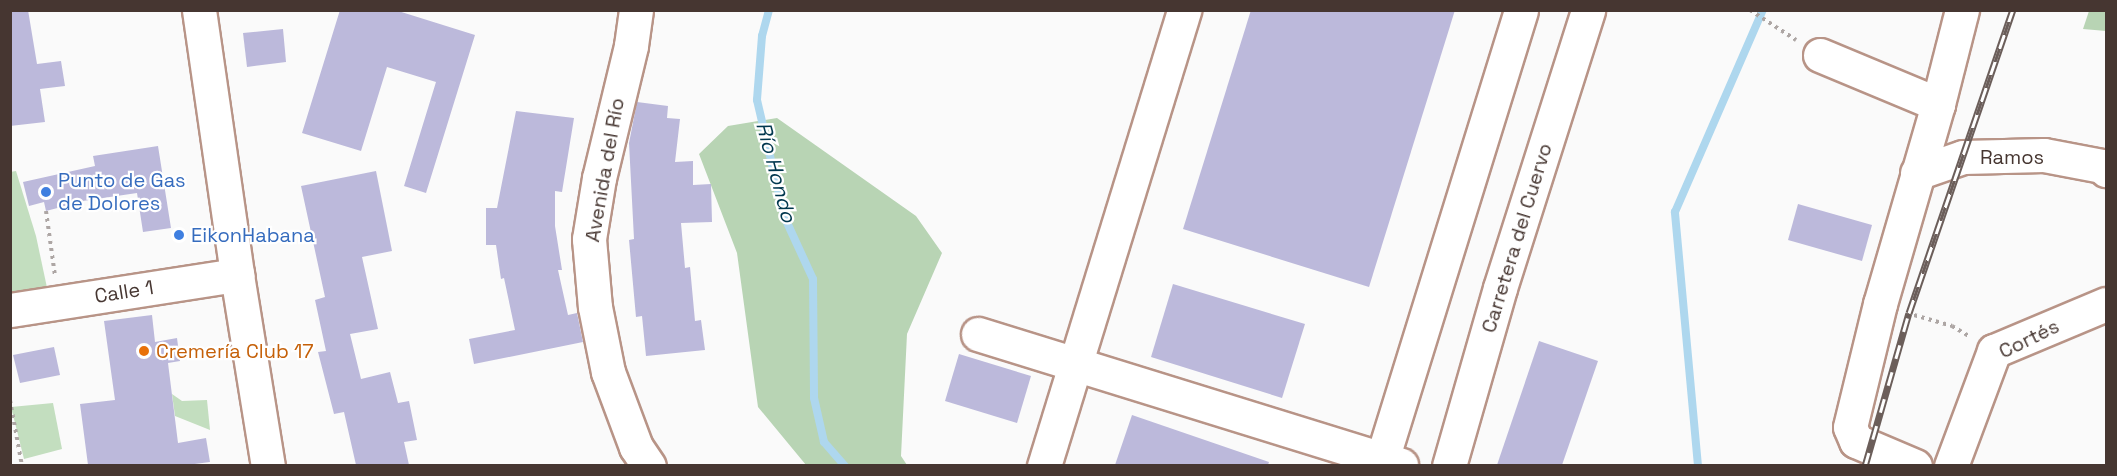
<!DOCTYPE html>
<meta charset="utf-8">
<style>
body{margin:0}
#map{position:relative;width:2117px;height:476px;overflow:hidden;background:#fafafa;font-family:"Space Grotesk",sans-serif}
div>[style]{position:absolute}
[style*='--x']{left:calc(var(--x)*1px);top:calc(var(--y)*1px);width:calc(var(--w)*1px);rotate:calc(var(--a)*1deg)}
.green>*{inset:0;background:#c3debf}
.forest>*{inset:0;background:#b8d4b4}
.stream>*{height:8px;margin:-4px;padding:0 4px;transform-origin:4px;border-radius:4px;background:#aed7ee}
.building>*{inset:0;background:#bcb9db}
.path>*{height:4px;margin-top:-2px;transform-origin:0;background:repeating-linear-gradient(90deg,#ada6a4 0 3px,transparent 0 7.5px)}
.roads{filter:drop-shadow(2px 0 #b89487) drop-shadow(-2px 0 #b89487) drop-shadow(0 2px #b89487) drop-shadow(0 -2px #b89487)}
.minor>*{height:33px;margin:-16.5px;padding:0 16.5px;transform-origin:16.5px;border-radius:16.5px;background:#fff}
.major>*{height:33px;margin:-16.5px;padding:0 16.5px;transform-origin:16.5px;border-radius:16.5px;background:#fff}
.rail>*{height:7px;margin-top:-3.5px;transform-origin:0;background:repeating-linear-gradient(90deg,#fff 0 14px,#6b5e5a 0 28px);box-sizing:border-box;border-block:2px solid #6b5e5a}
.dots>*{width:16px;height:16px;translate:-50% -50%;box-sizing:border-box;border:3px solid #fff;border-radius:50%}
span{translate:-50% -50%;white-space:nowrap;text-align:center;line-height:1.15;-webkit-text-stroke:4.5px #fff;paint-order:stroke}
.street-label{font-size:20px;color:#463631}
.shop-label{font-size:20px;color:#366cbe}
.left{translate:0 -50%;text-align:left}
.food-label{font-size:20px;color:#c56008}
.water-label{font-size:21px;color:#00374e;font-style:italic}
.frame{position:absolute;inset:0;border:12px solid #463631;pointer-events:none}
</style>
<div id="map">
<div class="green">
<i style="clip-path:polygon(16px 171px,36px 236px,49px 297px,11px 297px,10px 172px)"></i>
<i style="clip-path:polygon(172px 394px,182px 401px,207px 400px,210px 430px,175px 416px)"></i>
<i style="clip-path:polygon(53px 403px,62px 449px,24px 459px,11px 407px)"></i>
</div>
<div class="forest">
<i style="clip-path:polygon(2089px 11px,2106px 11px,2106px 31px,2083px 29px)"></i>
<i style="clip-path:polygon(777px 118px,916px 216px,942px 253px,907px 334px,901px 456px,907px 465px,806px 465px,758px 407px,737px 253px,699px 154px,728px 126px)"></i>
</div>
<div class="stream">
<i style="--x:769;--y:10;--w:27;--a:105"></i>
<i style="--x:762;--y:36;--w:64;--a:94.5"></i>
<i style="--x:757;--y:100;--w:119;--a:76.9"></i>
<i style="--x:784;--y:216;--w:69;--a:65.3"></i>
<i style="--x:813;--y:279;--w:119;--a:89.5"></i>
<i style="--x:814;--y:398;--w:45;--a:77.2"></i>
<i style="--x:824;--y:442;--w:32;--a:49"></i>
<i style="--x:1698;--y:466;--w:255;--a:-95.2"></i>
<i style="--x:1675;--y:212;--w:220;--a:-66.5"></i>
</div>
<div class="building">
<i style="clip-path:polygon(10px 10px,28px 10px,37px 64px,61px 61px,65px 86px,40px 89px,45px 122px,10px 126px)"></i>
<i style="clip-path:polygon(340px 10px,395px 10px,475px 35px,426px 193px,404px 186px,436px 82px,387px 67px,361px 151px,302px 133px)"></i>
<i style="clip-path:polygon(1251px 10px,1455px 10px,1369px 287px,1183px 229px)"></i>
<i style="clip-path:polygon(283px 29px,286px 62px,247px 67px,243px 33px)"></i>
<i style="clip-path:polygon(637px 102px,668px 106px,667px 118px,680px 119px,675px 162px,693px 161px,693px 185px,711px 184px,712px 222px,681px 223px,685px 268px,690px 267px,695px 321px,701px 320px,705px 350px,646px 356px,642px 316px,636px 317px,629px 240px,634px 239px,629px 143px)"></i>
<i style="clip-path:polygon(516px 111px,574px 118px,562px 192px,555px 191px,555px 226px,562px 270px,558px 270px,568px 315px,577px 313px,583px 342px,474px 364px,469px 339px,515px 330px,504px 278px,501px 279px,496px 245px,486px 245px,486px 208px,497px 208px)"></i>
<i style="clip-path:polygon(158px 146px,171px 228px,143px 232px,137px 193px,69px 203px,69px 205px,46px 211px,44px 202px,29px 206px,23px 182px,95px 166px,93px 156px)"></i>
<i style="clip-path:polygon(376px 171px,392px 251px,362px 257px,378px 329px,350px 334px,361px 379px,390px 372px,398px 403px,409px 401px,417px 440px,404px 442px,409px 465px,356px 465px,344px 412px,334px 414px,318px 352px,326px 351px,315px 300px,325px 297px,301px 186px)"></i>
<i style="clip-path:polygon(1798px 204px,1872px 225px,1862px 261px,1788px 240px)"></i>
<i style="clip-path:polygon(1173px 284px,1305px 324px,1282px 398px,1151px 357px)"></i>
<i style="clip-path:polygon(152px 315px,155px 342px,177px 338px,180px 361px,168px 363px,178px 443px,206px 438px,210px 462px,187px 465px,88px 465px,80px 404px,115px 400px,104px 321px)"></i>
<i style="clip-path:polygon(1539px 341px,1598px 361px,1562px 465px,1497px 465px)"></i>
<i style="clip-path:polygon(54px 347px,60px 375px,20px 383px,13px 355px)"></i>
<i style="clip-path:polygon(959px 354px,1031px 376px,1017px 423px,945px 401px)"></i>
<i style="clip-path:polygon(1132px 415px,1269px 462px,1268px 465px,1115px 465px)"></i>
</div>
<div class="path">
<i style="--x:1750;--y:10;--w:55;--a:33.1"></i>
<i style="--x:46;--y:211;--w:66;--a:82.1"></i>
<i style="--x:1907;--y:313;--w:47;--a:16.1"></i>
<i style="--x:1952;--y:326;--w:21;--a:31"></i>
<i style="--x:10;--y:400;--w:67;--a:79.7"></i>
</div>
<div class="roads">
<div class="minor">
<i style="--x:636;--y:10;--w:36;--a:98"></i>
<i style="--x:631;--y:46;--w:136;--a:103.6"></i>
<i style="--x:599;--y:178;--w:62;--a:99.3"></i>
<i style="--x:589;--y:239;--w:68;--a:85"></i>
<i style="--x:595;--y:307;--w:66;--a:78.7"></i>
<i style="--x:608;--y:372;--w:80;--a:69.5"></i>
<i style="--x:636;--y:447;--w:23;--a:56"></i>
<i style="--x:1820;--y:55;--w:128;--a:22.6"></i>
<i style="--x:1917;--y:173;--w:49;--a:-19.2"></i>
<i style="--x:1963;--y:157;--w:81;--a:-1.4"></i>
<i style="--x:2044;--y:155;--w:59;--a:10.7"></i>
<i style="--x:2102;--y:166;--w:6;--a:45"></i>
<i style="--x:10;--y:310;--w:230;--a:-8.8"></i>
<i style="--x:978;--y:334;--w:443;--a:17.2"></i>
<i style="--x:1044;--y:466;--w:477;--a:-72.9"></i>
<i style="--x:1380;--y:466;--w:477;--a:-72.8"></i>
<i style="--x:1449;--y:466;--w:185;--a:-74"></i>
<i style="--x:1500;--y:288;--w:292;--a:-72.4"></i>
<i style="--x:1915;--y:466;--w:64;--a:-157"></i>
<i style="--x:1856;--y:441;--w:15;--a:-113"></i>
<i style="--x:1850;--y:427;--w:127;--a:-76.3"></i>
<i style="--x:1880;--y:304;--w:208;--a:-73.8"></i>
<i style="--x:1938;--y:104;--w:97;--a:-75.7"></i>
<i style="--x:1951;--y:466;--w:123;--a:-69.5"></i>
<i style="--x:1994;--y:351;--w:121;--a:-22.8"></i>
</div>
<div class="major">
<i style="--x:199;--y:10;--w:268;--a:81.8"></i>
<i style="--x:237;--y:275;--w:193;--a:80.8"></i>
</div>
</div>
<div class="rail">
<i style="--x:1865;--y:466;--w:159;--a:-74"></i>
<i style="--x:1909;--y:313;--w:320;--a:-71.1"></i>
</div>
<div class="dots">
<i style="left:46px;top:192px;background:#3f7fe0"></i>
<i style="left:179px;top:235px;background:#3f7fe0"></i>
<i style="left:144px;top:351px;background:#e8710a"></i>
</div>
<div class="street-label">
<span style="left:2012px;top:157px">Ramos</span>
<span style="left:605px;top:170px;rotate:-80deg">Avenida del Río</span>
<span style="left:1517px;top:238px;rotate:-73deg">Carretera del Cuervo</span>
<span style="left:124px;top:292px;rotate:-9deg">Calle 1</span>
<span style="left:2029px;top:339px;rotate:-26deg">Cortés</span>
</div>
<div class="shop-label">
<span class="left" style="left:58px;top:192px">Punto de Gas<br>de Dolores</span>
<span class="left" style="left:191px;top:235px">EikonHabana</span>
</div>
<div class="food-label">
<span class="left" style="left:156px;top:351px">Cremería Club 17</span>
</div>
<div class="water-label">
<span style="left:776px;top:172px;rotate:75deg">Río Hondo</span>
</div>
<div class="frame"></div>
</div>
